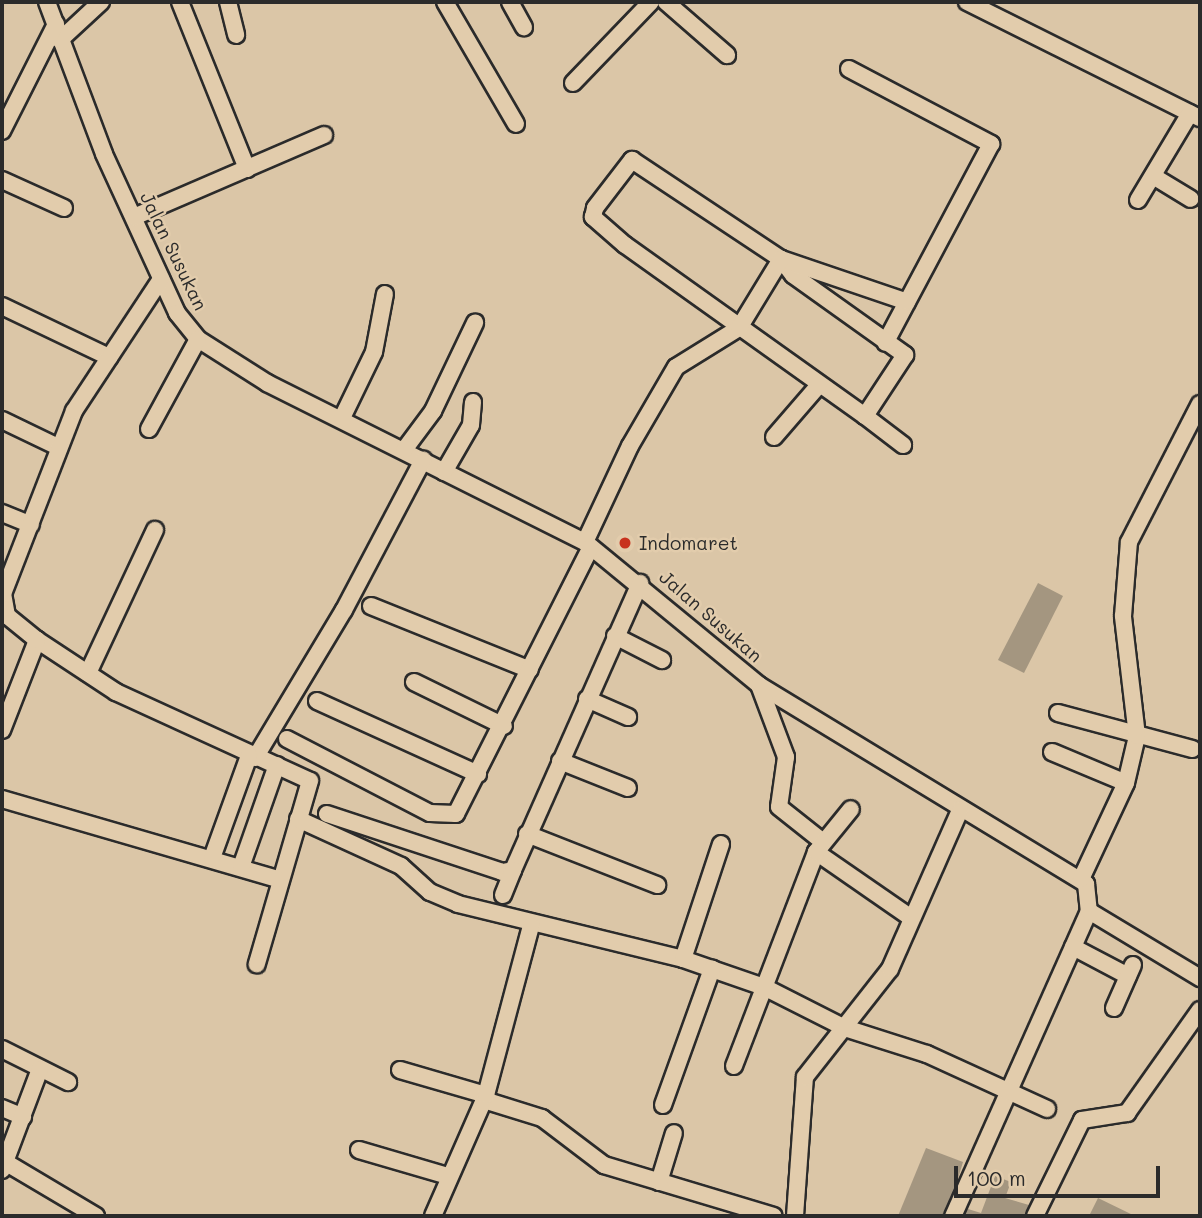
<!DOCTYPE html>
<style>
body{margin:0}
#map{position:relative;width:1202px;height:1218px;overflow:hidden;background:#dbc6a7;font-family:Mali,sans-serif}
div>[style]{position:absolute}
[style*='--x']{left:calc(var(--x)*1px);top:calc(var(--y)*1px);width:calc(var(--w)*1px);rotate:calc(var(--a)*1deg)}
.building>*{inset:0;background:#a49680}
.roads{filter:drop-shadow(2px 0 #2b2b2b) drop-shadow(-2px 0 #2b2b2b) drop-shadow(0 2px #2b2b2b) drop-shadow(0 -2px #2b2b2b)}
.minor>*{height:16px;margin:-8px;padding:0 8px;transform-origin:8px;border-radius:8px;background:#e2ccac}
.dots>*{width:19px;height:19px;translate:-50% -50%;box-sizing:border-box;border:4px solid #e2ccac;border-radius:50%}
span{translate:-50% -50%;white-space:nowrap;text-align:center;line-height:1.15;-webkit-text-stroke:5px #e2ccac;paint-order:stroke}
.street-label{font-size:19px;color:#2b2b2b}
.poi-label{font-size:19px;color:#2b2b2b}
.left{translate:0 -50%;text-align:left}
.frame{position:absolute;inset:0;border:4px solid #2b2b2b;pointer-events:none}
.scale{position:absolute;left:954px;top:1166px;width:206px;height:32px;box-sizing:border-box;border:4px solid #2b2b2b;border-top:0;padding-left:9px;font-size:21px;line-height:24px;white-space:nowrap;color:#2b2b2b;-webkit-text-stroke:5px #e2ccac;paint-order:stroke}
</style>
<div id="map">
<div class="building">
<i style="clip-path:polygon(1038px 583px,1063px 596px,1024px 673px,998px 660px)"></i>
<i style="clip-path:polygon(926px 1148px,963px 1162px,956px 1185px,943px 1216px,898px 1216px)"></i>
<i style="clip-path:polygon(995px 1176px,1011px 1182px,1005px 1198px,1029px 1205px,1025px 1216px,964px 1216px,968px 1209px,981px 1213px)"></i>
<i style="clip-path:polygon(1098px 1198px,1135px 1216px,1089px 1216px)"></i>
</div>
<div class="roads">
<div class="minor">
<i style="--x:47;--y:2;--w:162;--a:69.4"></i>
<i style="--x:104;--y:154;--w:175;--a:65.3"></i>
<i style="--x:177;--y:313;--w:33;--a:51"></i>
<i style="--x:198;--y:339;--w:82;--a:32.5"></i>
<i style="--x:267;--y:383;--w:356;--a:26.6"></i>
<i style="--x:585;--y:542;--w:225;--a:39.4"></i>
<i style="--x:759;--y:685;--w:383;--a:31.3"></i>
<i style="--x:1086;--y:884;--w:27;--a:84"></i>
<i style="--x:1089;--y:911;--w:334;--a:114"></i>
<i style="--x:180;--y:2;--w:180;--a:68.1"></i>
<i style="--x:228;--y:2;--w:34;--a:76"></i>
<i style="--x:445;--y:2;--w:141;--a:59.8"></i>
<i style="--x:510;--y:2;--w:29;--a:61"></i>
<i style="--x:666;--y:2;--w:81;--a:41"></i>
<i style="--x:967;--y:2;--w:260;--a:26.5"></i>
<i style="--x:60;--y:40;--w:56;--a:-42.8"></i>
<i style="--x:849;--y:69;--w:161;--a:27.8"></i>
<i style="--x:991;--y:144;--w:225;--a:118"></i>
<i style="--x:573;--y:83;--w:112;--a:-46.1"></i>
<i style="--x:2;--y:131;--w:120;--a:-63.2"></i>
<i style="--x:1153;--y:176;--w:44;--a:31.2"></i>
<i style="--x:2;--y:180;--w:68;--a:24.3"></i>
<i style="--x:1138;--y:200;--w:101;--a:-59.1"></i>
<i style="--x:134;--y:217;--w:207;--a:-23.3"></i>
<i style="--x:781;--y:259;--w:20;--a:53"></i>
<i style="--x:793;--y:275;--w:138;--a:35.5"></i>
<i style="--x:905;--y:355;--w:73;--a:123.3"></i>
<i style="--x:865;--y:416;--w:295;--a:-144.5"></i>
<i style="--x:625;--y:245;--w:43;--a:-138.8"></i>
<i style="--x:593;--y:217;--w:9;--a:-77"></i>
<i style="--x:595;--y:208;--w:61;--a:-52.4"></i>
<i style="--x:632;--y:160;--w:179;--a:33.6"></i>
<i style="--x:781;--y:259;--w:133;--a:18.8"></i>
<i style="--x:2;--y:306;--w:119;--a:25.5"></i>
<i style="--x:865;--y:416;--w:48;--a:37.3"></i>
<i style="--x:342;--y:418;--w:73;--a:-64.1"></i>
<i style="--x:374;--y:352;--w:59;--a:-79.3"></i>
<i style="--x:2;--y:420;--w:62;--a:25.7"></i>
<i style="--x:149;--y:429;--w:102;--a:-61.4"></i>
<i style="--x:774;--y:437;--w:69;--a:-49.1"></i>
<i style="--x:404;--y:450;--w:49;--a:-53.4"></i>
<i style="--x:433;--y:411;--w:98;--a:-64.5"></i>
<i style="--x:444;--y:472;--w:54;--a:-60.1"></i>
<i style="--x:471;--y:425;--w:23;--a:-85"></i>
<i style="--x:2;--y:513;--w:31;--a:22"></i>
<i style="--x:585;--y:542;--w:106;--a:-64.9"></i>
<i style="--x:630;--y:446;--w:91;--a:-59.8"></i>
<i style="--x:676;--y:367;--w:74;--a:-31.8"></i>
<i style="--x:739;--y:328;--w:81;--a:-58.7"></i>
<i style="--x:371;--y:606;--w:171;--a:21.9"></i>
<i style="--x:615;--y:636;--w:53;--a:27.1"></i>
<i style="--x:37;--y:640;--w:95;--a:33.4"></i>
<i style="--x:116;--y:692;--w:213;--a:24.6"></i>
<i style="--x:310;--y:781;--w:191;--a:106.2"></i>
<i style="--x:88;--y:673;--w:158;--a:-64.9"></i>
<i style="--x:414;--y:682;--w:100;--a:26.1"></i>
<i style="--x:759;--y:685;--w:77;--a:69.4"></i>
<i style="--x:786;--y:757;--w:50;--a:98"></i>
<i style="--x:779;--y:807;--w:56;--a:38.5"></i>
<i style="--x:587;--y:699;--w:45;--a:23.7"></i>
<i style="--x:317;--y:701;--w:177;--a:24.4"></i>
<i style="--x:1058;--y:713;--w:139;--a:15"></i>
<i style="--x:2;--y:730;--w:97;--a:-68.7"></i>
<i style="--x:37;--y:640;--w:38;--a:-141"></i>
<i style="--x:7;--y:616;--w:22;--a:-100"></i>
<i style="--x:3;--y:594;--w:196;--a:-68.8"></i>
<i style="--x:74;--y:411;--w:158;--a:-56.6"></i>
<i style="--x:287;--y:739;--w:161;--a:27.4"></i>
<i style="--x:430;--y:813;--w:26;--a:2"></i>
<i style="--x:456;--y:814;--w:299;--a:-63.2"></i>
<i style="--x:1052;--y:752;--w:80;--a:22.7"></i>
<i style="--x:255;--y:758;--w:173;--a:-59"></i>
<i style="--x:344;--y:610;--w:170;--a:-62.2"></i>
<i style="--x:560;--y:761;--w:73;--a:21.7"></i>
<i style="--x:2;--y:799;--w:286;--a:16.2"></i>
<i style="--x:327;--y:814;--w:184;--a:18.3"></i>
<i style="--x:502;--y:872;--w:11;--a:-10"></i>
<i style="--x:513;--y:870;--w:314;--a:-66.1"></i>
<i style="--x:298;--y:819;--w:113;--a:24.5"></i>
<i style="--x:401;--y:866;--w:39;--a:42"></i>
<i style="--x:430;--y:892;--w:30;--a:23"></i>
<i style="--x:458;--y:904;--w:232;--a:13.7"></i>
<i style="--x:683;--y:959;--w:86;--a:19.1"></i>
<i style="--x:764;--y:987;--w:91;--a:26.8"></i>
<i style="--x:845;--y:1028;--w:86;--a:17.6"></i>
<i style="--x:927;--y:1054;--w:132;--a:24.6"></i>
<i style="--x:527;--y:834;--w:140;--a:21.4"></i>
<i style="--x:816;--y:852;--w:114;--a:34.7"></i>
<i style="--x:212;--y:858;--w:109;--a:-70.1"></i>
<i style="--x:241;--y:867;--w:108;--a:-70.6"></i>
<i style="--x:1081;--y:879;--w:106;--a:-64.9"></i>
<i style="--x:1126;--y:783;--w:48;--a:-76.8"></i>
<i style="--x:1137;--y:736;--w:121;--a:-96.7"></i>
<i style="--x:1123;--y:616;--w:74;--a:-85.4"></i>
<i style="--x:1129;--y:542;--w:155;--a:-62.8"></i>
<i style="--x:503;--y:895;--w:27;--a:-68"></i>
<i style="--x:1089;--y:911;--w:130;--a:31.1"></i>
<i style="--x:1073;--y:947;--w:62;--a:27.8"></i>
<i style="--x:683;--y:959;--w:121;--a:-71.7"></i>
<i style="--x:1114;--y:1008;--w:47;--a:-66.2"></i>
<i style="--x:2;--y:1049;--w:74;--a:26.6"></i>
<i style="--x:734;--y:1066;--w:229;--a:-69"></i>
<i style="--x:816;--y:852;--w:55;--a:-50.9"></i>
<i style="--x:400;--y:1070;--w:90;--a:16.2"></i>
<i style="--x:484;--y:1100;--w:61;--a:17.2"></i>
<i style="--x:542;--y:1118;--w:78;--a:37.2"></i>
<i style="--x:604;--y:1165;--w:177;--a:16.7"></i>
<i style="--x:663;--y:1105;--w:145;--a:-70.2"></i>
<i style="--x:2;--y:1108;--w:23;--a:23"></i>
<i style="--x:359;--y:1150;--w:93;--a:16.3"></i>
<i style="--x:5;--y:1162;--w:106;--a:30.7"></i>
<i style="--x:2;--y:1170;--w:108;--a:-69.4"></i>
<i style="--x:659;--y:1182;--w:51;--a:-73"></i>
<i style="--x:433;--y:1216;--w:132;--a:-66.3"></i>
<i style="--x:486;--y:1095;--w:175;--a:-75.1"></i>
<i style="--x:795;--y:1216;--w:139;--a:-85.9"></i>
<i style="--x:805;--y:1077;--w:137;--a:-51.8"></i>
<i style="--x:890;--y:969;--w:174;--a:-66.2"></i>
<i style="--x:1035;--y:1216;--w:107;--a:-63.9"></i>
<i style="--x:1082;--y:1120;--w:46;--a:-8.8"></i>
<i style="--x:1127;--y:1113;--w:126;--a:-54.7"></i>
</div>
</div>
<div class="dots">
<i style="left:625px;top:543px;background:#c8321e"></i>
</div>
<div class="street-label">
<span style="left:174px;top:251px;rotate:64deg">Jalan Susukan</span>
<span style="left:711px;top:616px;rotate:41deg">Jalan Susukan</span>
</div>
<div class="poi-label">
<span class="left" style="left:639px;top:543px">Indomaret</span>
</div>
<div class="frame"></div>
<div class="scale">100 m</div>
</div>
